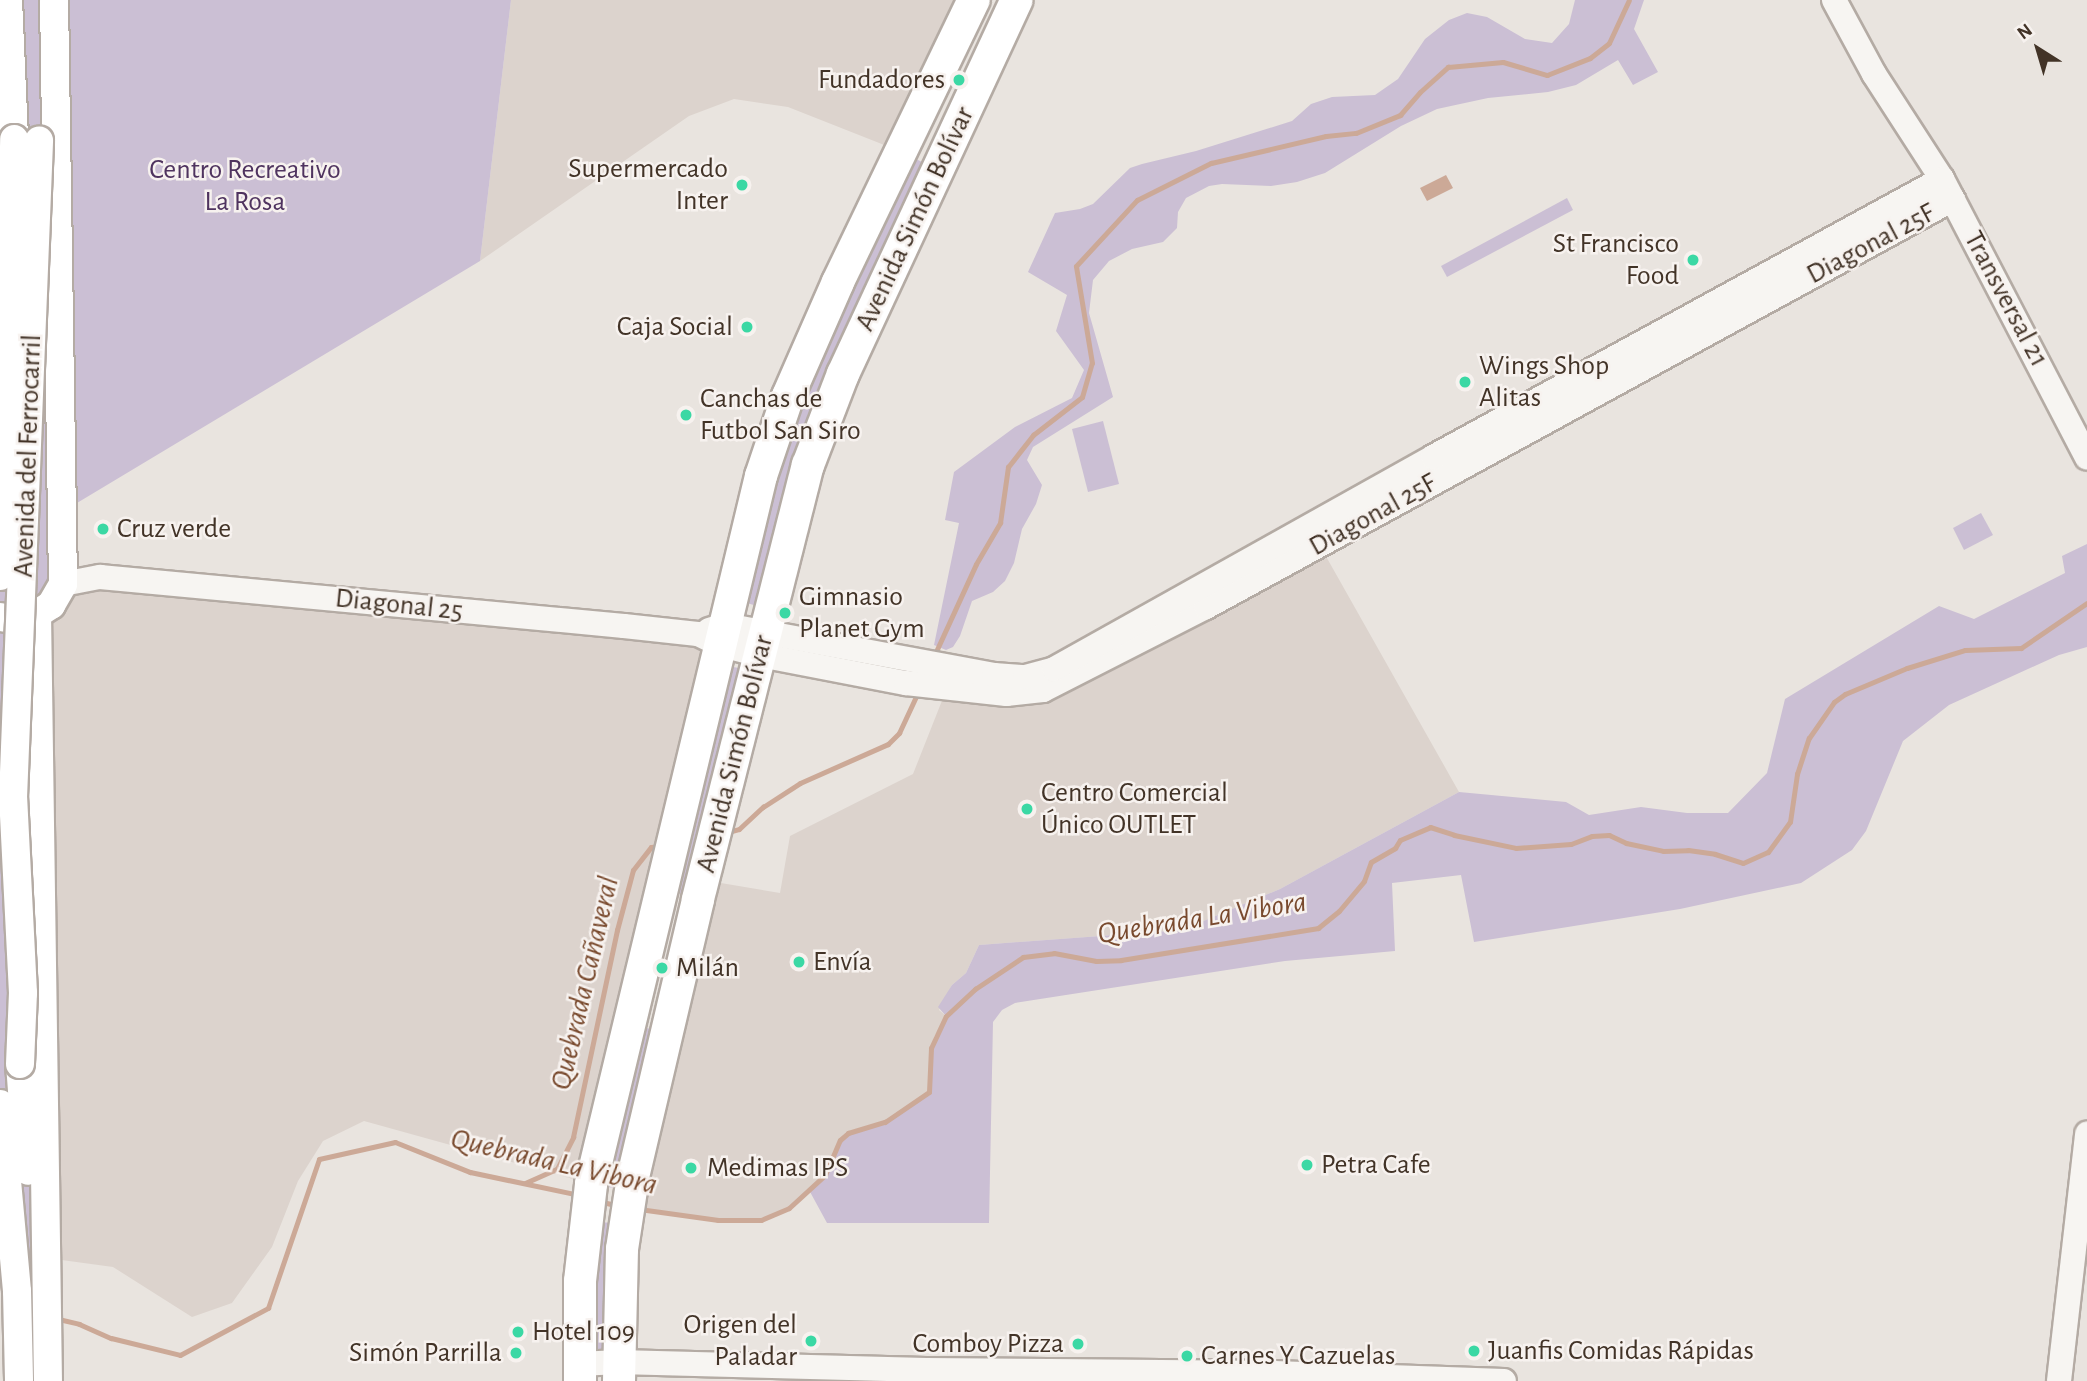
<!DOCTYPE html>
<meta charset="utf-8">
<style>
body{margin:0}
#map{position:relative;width:2087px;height:1381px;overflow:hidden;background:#e9e4df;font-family:"Alegreya Sans",sans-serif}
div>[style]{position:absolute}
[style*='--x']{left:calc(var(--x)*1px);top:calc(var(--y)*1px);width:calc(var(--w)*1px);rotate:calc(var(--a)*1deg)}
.built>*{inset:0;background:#dcd3cd}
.green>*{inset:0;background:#cbbfd4}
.water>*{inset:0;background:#cca997}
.stream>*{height:5px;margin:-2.5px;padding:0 2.5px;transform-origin:2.5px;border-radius:2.5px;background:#cca997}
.roads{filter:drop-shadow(2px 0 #b4aba4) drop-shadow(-2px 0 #b4aba4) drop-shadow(0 2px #b4aba4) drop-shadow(0 -2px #b4aba4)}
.tertiary>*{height:24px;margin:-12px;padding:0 12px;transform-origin:12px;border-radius:12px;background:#f7f5f2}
.secondary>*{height:28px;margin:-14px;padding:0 14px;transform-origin:14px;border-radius:14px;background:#fff}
.primary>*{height:32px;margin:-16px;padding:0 16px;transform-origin:16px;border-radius:16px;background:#fff}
.bridges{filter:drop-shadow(2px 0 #b4aba4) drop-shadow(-2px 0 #b4aba4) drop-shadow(0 2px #b4aba4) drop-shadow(0 -2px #b4aba4)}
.secondary-bridge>*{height:28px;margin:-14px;padding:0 14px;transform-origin:14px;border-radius:14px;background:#fff}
.dots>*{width:19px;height:19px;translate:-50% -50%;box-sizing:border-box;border:4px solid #f7f2ef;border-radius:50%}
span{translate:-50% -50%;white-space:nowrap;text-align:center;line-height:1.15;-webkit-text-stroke:5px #f7f2ef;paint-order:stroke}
.poi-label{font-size:28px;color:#423327}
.right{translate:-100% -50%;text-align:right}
.left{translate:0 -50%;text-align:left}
.park-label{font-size:28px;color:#4f335f}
.street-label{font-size:28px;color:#423327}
.water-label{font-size:30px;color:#794a2e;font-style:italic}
.north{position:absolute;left:2003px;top:14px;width:70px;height:70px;-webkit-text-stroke:5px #f7f2ef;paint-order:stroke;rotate:323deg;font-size:19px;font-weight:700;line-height:28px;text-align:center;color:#423327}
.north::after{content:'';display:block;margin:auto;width:24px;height:32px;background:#423327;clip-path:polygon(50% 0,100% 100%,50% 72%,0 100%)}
</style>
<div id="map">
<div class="built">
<i style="clip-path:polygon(511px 0,974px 0,902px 152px,788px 107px,734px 99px,689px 116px,480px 261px)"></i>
<i style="clip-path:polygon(1319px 544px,1459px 792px,1280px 889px,1182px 930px,979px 945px,966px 973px,952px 985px,939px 1010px,946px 1016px,934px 1037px,929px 1092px,885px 1122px,848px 1133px,840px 1140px,825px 1175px,789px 1208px,761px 1220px,718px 1220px,628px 1208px,703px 880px,780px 893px,790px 836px,913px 774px,947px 688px,990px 693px)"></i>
<i style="clip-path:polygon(63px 584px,721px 645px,591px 1184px,364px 1121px,323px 1141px,298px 1181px,272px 1247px,232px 1303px,192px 1317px,113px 1267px,47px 1258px,44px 610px)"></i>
</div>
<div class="green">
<i style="clip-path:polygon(0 0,511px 0,480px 261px,62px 512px,51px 605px,36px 1291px,29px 1291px,0 1220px)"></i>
<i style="clip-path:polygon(1575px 0,1644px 0,1634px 29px,1658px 72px,1633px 85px,1618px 60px,1576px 85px,1548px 92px,1488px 98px,1437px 109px,1401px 126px,1325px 173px,1297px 182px,1271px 186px,1222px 184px,1209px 186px,1186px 198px,1178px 212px,1177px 228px,1163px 242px,1132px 249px,1109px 261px,1093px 280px,1089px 313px,1113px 397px,1033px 447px,1027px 460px,1042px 485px,1036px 504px,1022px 529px,1014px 563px,1005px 581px,993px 592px,972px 601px,960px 636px,953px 647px,946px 650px,934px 645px,959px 523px,945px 520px,954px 472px,1015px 427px,1072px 398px,1084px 370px,1056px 331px,1067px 295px,1028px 272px,1055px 213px,1080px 209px,1093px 204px,1130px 168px,1142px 164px,1196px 151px,1292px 121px,1311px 104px,1332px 97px,1375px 95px,1398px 79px,1425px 39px,1449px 20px,1467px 13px,1487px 17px,1525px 39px,1552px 43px,1569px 24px)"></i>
<i style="clip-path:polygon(912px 157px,928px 165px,761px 607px,743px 602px,780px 456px,816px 365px)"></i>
<i style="clip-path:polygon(1567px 198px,1573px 210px,1447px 277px,1441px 266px)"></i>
<i style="clip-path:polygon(1103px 421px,1119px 484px,1088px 492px,1072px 429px)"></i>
<i style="clip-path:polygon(1981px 513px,1993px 535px,1964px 550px,1953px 528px)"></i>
<i style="clip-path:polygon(2087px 544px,2087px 647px,2059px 655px,1949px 705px,1903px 741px,1866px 831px,1852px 850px,1801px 883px,1680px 909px,1474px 942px,1461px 875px,1392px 883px,1395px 951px,1285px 961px,1015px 1003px,1002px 1010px,993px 1022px,989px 1223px,827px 1223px,809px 1190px,825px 1175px,840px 1140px,848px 1133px,885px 1122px,929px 1092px,931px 1048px,946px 1016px,938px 1007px,952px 985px,966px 973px,979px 945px,1182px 930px,1280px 889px,1459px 792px,1566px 802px,1589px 815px,1641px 807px,1687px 813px,1728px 813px,1767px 773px,1785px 699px,1939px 606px,1974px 619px,2065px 573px,2062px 556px)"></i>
<i style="clip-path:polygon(728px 666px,744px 669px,689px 896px,672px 891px)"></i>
<i style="clip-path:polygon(638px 1026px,655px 1030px,620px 1189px,602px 1186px)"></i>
<i style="clip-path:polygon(596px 1221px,616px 1224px,610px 1362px,589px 1363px)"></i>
</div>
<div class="water">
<i style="clip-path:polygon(1446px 175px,1453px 188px,1427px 201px,1420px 188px)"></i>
</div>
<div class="stream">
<i style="--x:933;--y:658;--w:103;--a:-65.4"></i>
<i style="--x:976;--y:564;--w:48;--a:-59.7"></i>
<i style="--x:1000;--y:523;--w:57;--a:-81.9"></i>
<i style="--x:1008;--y:467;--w:41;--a:-52"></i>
<i style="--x:1033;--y:435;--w:62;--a:-37.8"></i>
<i style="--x:1082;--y:397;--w:35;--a:-74"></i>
<i style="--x:1092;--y:363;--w:98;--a:-99.4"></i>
<i style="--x:1076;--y:266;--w:90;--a:-47.3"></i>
<i style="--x:1137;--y:200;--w:83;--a:-26.6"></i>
<i style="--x:1211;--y:163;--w:118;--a:-13.2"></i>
<i style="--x:1326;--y:136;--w:30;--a:-6"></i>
<i style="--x:1356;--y:133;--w:48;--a:-22.2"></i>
<i style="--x:1400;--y:115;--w:30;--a:-49"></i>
<i style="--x:1420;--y:92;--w:38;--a:-42"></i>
<i style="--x:1448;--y:67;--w:55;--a:-5.2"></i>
<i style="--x:1503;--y:62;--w:46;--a:16.5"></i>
<i style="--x:1547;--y:75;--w:46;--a:-21.6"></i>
<i style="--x:1590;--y:58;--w:24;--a:-38"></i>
<i style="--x:1609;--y:43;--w:47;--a:-65.1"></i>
<i style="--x:728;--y:832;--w:11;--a:-15"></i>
<i style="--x:739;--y:829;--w:33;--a:-43"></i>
<i style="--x:763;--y:807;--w:44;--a:-33"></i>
<i style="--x:800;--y:783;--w:96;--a:-23.9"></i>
<i style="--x:888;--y:744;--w:16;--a:-45"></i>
<i style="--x:899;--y:733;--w:45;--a:-65.1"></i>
<i style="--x:525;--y:1183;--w:35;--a:-24"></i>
<i style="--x:557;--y:1169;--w:36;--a:-63"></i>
<i style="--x:573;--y:1137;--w:212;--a:-78"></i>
<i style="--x:617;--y:930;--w:62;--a:-75.1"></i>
<i style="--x:633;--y:870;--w:29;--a:-52"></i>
<i style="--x:651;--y:847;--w:9;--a:-6"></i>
<i style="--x:598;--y:1201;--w:22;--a:13"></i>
<i style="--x:639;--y:1209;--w:80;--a:7.9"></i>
<i style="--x:718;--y:1220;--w:43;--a:0"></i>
<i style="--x:761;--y:1220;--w:30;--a:-23"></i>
<i style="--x:789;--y:1208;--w:49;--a:-42.5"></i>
<i style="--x:825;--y:1175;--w:38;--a:-67"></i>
<i style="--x:840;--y:1140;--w:11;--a:-41"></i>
<i style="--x:848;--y:1133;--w:39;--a:-17"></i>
<i style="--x:885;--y:1122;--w:53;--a:-34.3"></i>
<i style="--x:929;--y:1092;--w:44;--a:-87.4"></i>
<i style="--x:931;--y:1048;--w:35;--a:-65"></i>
<i style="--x:946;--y:1016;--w:40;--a:-43"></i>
<i style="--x:975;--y:989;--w:58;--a:-33.7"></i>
<i style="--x:1023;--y:957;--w:31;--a:-7"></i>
<i style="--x:1054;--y:953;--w:43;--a:10.8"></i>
<i style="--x:1096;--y:961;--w:25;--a:-2"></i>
<i style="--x:1121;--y:960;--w:200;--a:-9.2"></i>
<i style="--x:1318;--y:928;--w:27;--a:-39"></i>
<i style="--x:1339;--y:911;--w:39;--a:-50"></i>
<i style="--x:1364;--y:881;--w:20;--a:-70"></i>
<i style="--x:1371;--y:862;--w:28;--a:-30"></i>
<i style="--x:1395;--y:848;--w:9;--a:-58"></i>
<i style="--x:1400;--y:840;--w:33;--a:-23"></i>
<i style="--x:1430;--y:827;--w:25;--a:18"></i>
<i style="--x:1454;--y:835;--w:63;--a:11.8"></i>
<i style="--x:1516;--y:848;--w:55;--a:-4.2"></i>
<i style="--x:1571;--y:844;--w:22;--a:-21"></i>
<i style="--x:1592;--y:836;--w:17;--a:-3"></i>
<i style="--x:1609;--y:835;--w:19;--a:25"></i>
<i style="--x:1626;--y:843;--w:38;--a:12"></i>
<i style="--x:1663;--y:851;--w:25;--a:-2"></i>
<i style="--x:1688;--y:850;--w:27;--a:8"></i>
<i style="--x:1715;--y:854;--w:29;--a:18"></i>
<i style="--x:1743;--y:863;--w:27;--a:-24"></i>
<i style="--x:1768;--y:852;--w:37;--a:-54"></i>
<i style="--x:1790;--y:822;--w:49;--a:-81.7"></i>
<i style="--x:1797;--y:774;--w:38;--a:-72"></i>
<i style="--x:1809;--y:738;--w:44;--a:-55.2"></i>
<i style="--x:1834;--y:702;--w:14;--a:-36"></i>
<i style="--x:1845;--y:694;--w:67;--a:-22.8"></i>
<i style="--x:1907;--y:668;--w:61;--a:-17.2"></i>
<i style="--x:1965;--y:650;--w:56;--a:-2"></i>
<i style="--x:2021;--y:648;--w:80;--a:-34.3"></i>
<i style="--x:54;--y:1318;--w:26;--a:13"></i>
<i style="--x:79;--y:1324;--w:35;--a:24"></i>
<i style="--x:111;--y:1338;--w:71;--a:13.8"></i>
<i style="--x:180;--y:1355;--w:100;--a:-28.1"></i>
<i style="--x:268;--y:1308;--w:157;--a:-71.1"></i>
<i style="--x:319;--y:1159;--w:78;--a:-12.6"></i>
<i style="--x:395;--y:1142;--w:81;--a:21.8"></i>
<i style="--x:470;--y:1172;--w:111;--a:11.9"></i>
</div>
<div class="roads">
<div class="tertiary">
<i style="--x:1834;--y:0;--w:84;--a:61.6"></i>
<i style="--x:1874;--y:74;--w:125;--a:57.1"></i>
<i style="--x:1942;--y:179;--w:314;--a:62.5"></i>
<i style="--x:63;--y:584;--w:38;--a:-11"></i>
<i style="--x:100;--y:577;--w:526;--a:5.34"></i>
<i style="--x:624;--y:626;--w:74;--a:6.2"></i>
<i style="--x:698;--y:634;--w:25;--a:26"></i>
<i style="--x:721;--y:645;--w:40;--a:14.4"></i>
<i style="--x:760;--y:655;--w:149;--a:10.9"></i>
<i style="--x:906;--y:683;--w:101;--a:6.3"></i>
<i style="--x:1006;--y:694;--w:37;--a:-6"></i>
<i style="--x:1043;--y:690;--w:183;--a:-27"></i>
<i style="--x:1206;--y:607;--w:851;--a:-28.64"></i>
<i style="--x:709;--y:630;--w:17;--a:-17"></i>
<i style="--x:725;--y:625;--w:274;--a:10.5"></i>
<i style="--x:994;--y:675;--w:31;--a:4"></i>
<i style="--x:1025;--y:677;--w:30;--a:-15"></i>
<i style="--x:1054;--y:669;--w:434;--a:-29.2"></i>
<i style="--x:1433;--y:457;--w:580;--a:-28.64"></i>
<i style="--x:580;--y:1364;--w:38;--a:-3"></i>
<i style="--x:618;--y:1362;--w:308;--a:1.5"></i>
<i style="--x:926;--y:1370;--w:348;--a:0.5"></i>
<i style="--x:1274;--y:1373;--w:230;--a:2"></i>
<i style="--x:2059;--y:1381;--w:249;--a:-83.5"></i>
</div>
<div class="secondary">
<i style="--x:8;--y:0;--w:139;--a:87.5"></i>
<i style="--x:37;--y:614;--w:767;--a:89.18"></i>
<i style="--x:0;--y:617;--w:19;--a:9"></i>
<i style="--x:19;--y:620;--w:19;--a:-18"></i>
<i style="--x:37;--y:614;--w:17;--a:-33"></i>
<i style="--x:51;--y:605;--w:24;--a:-60"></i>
<i style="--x:63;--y:584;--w:584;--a:-90.88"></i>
<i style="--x:20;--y:1064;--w:107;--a:85.7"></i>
<i style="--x:0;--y:1104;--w:188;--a:84.8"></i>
<i style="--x:17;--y:1291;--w:90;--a:88.7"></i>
</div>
<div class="primary">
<i style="--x:580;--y:1381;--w:100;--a:-90"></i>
<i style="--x:580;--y:1281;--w:98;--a:-83.5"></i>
<i style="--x:591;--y:1184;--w:728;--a:-76.5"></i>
<i style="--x:761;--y:476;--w:84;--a:-71.4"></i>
<i style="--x:788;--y:396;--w:124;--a:-66.3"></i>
<i style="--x:838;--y:282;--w:313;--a:-64.3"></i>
<i style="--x:619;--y:1381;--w:132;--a:-88.7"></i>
<i style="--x:622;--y:1249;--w:73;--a:-81.3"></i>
<i style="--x:633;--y:1177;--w:285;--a:-76.8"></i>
<i style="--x:698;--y:899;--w:448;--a:-75.8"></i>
<i style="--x:808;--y:465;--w:97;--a:-69"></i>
<i style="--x:843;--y:374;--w:412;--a:-65.1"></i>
</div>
</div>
<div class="bridges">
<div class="secondary-bridge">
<i style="--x:0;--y:576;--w:102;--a:-86.6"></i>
<i style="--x:6;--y:474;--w:335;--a:-88.6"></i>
<i style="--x:20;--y:1064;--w:71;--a:-87.6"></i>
<i style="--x:23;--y:993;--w:195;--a:-92.9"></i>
<i style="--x:13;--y:798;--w:658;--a:-87.73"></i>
</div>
</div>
<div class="dots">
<i style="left:959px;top:80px;background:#3bd8a4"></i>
<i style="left:742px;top:185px;background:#3bd8a4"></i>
<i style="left:1693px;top:260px;background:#3bd8a4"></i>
<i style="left:747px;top:327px;background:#3bd8a4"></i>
<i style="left:1465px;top:382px;background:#3bd8a4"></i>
<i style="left:686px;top:415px;background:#3bd8a4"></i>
<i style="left:103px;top:529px;background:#3bd8a4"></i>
<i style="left:785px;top:613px;background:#3bd8a4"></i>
<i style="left:1027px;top:809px;background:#3bd8a4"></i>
<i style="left:799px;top:962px;background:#3bd8a4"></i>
<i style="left:662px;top:968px;background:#3bd8a4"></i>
<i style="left:1307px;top:1165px;background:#3bd8a4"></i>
<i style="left:691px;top:1168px;background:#3bd8a4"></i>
<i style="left:518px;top:1332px;background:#3bd8a4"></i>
<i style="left:811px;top:1341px;background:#3bd8a4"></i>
<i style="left:1078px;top:1344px;background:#3bd8a4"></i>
<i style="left:1474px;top:1351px;background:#3bd8a4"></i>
<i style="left:516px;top:1353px;background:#3bd8a4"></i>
<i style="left:1187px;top:1356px;background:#3bd8a4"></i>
</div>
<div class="poi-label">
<span class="right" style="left:945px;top:80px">Fundadores</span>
<span class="right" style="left:728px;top:185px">Supermercado<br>Inter</span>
<span class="right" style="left:1679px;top:260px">St Francisco<br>Food</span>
<span class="right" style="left:733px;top:327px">Caja Social</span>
<span class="left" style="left:1479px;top:382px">Wings Shop<br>Alitas</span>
<span class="left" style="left:700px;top:415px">Canchas de<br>Futbol San Siro</span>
<span class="left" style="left:117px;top:529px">Cruz verde</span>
<span class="left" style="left:799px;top:613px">Gimnasio<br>Planet Gym</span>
<span class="left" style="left:1041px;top:809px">Centro Comercial<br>Único OUTLET</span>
<span class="left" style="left:813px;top:962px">Envía</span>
<span class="left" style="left:676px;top:968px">Milán</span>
<span class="left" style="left:1321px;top:1165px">Petra Cafe</span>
<span class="left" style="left:707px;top:1168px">Medimas IPS</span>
<span class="right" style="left:797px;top:1341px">Origen del<br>Paladar</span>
<span class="left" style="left:532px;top:1332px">Hotel 109</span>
<span class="right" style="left:1064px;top:1344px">Comboy Pizza</span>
<span class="left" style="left:1488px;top:1351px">Juanfis Comidas Rápidas</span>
<span class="right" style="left:502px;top:1353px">Simón Parrilla</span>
<span class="left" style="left:1201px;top:1356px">Carnes Y Cazuelas</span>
</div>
<div class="park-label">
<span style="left:245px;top:186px">Centro Recreativo<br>La Rosa</span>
</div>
<div class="street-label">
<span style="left:915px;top:219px;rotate:-65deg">Avenida Simón Bolívar</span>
<span style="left:1871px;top:244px;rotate:-28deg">Diagonal 25F</span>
<span style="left:2006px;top:299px;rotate:62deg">Transversal 21</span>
<span style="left:28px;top:456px;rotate:-88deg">Avenida del Ferrocarril</span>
<span style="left:1373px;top:515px;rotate:-29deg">Diagonal 25F</span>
<span style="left:399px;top:605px;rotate:6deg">Diagonal 25</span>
<span style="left:735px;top:754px;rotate:-76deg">Avenida Simón Bolívar</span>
</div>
<div class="water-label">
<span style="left:1202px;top:918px;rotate:-9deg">Quebrada La Vibora</span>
<span style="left:585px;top:983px;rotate:-77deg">Quebrada Cañaveral</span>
<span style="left:554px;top:1162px;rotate:13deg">Quebrada La Vibora</span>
</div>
<div class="north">N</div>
</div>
